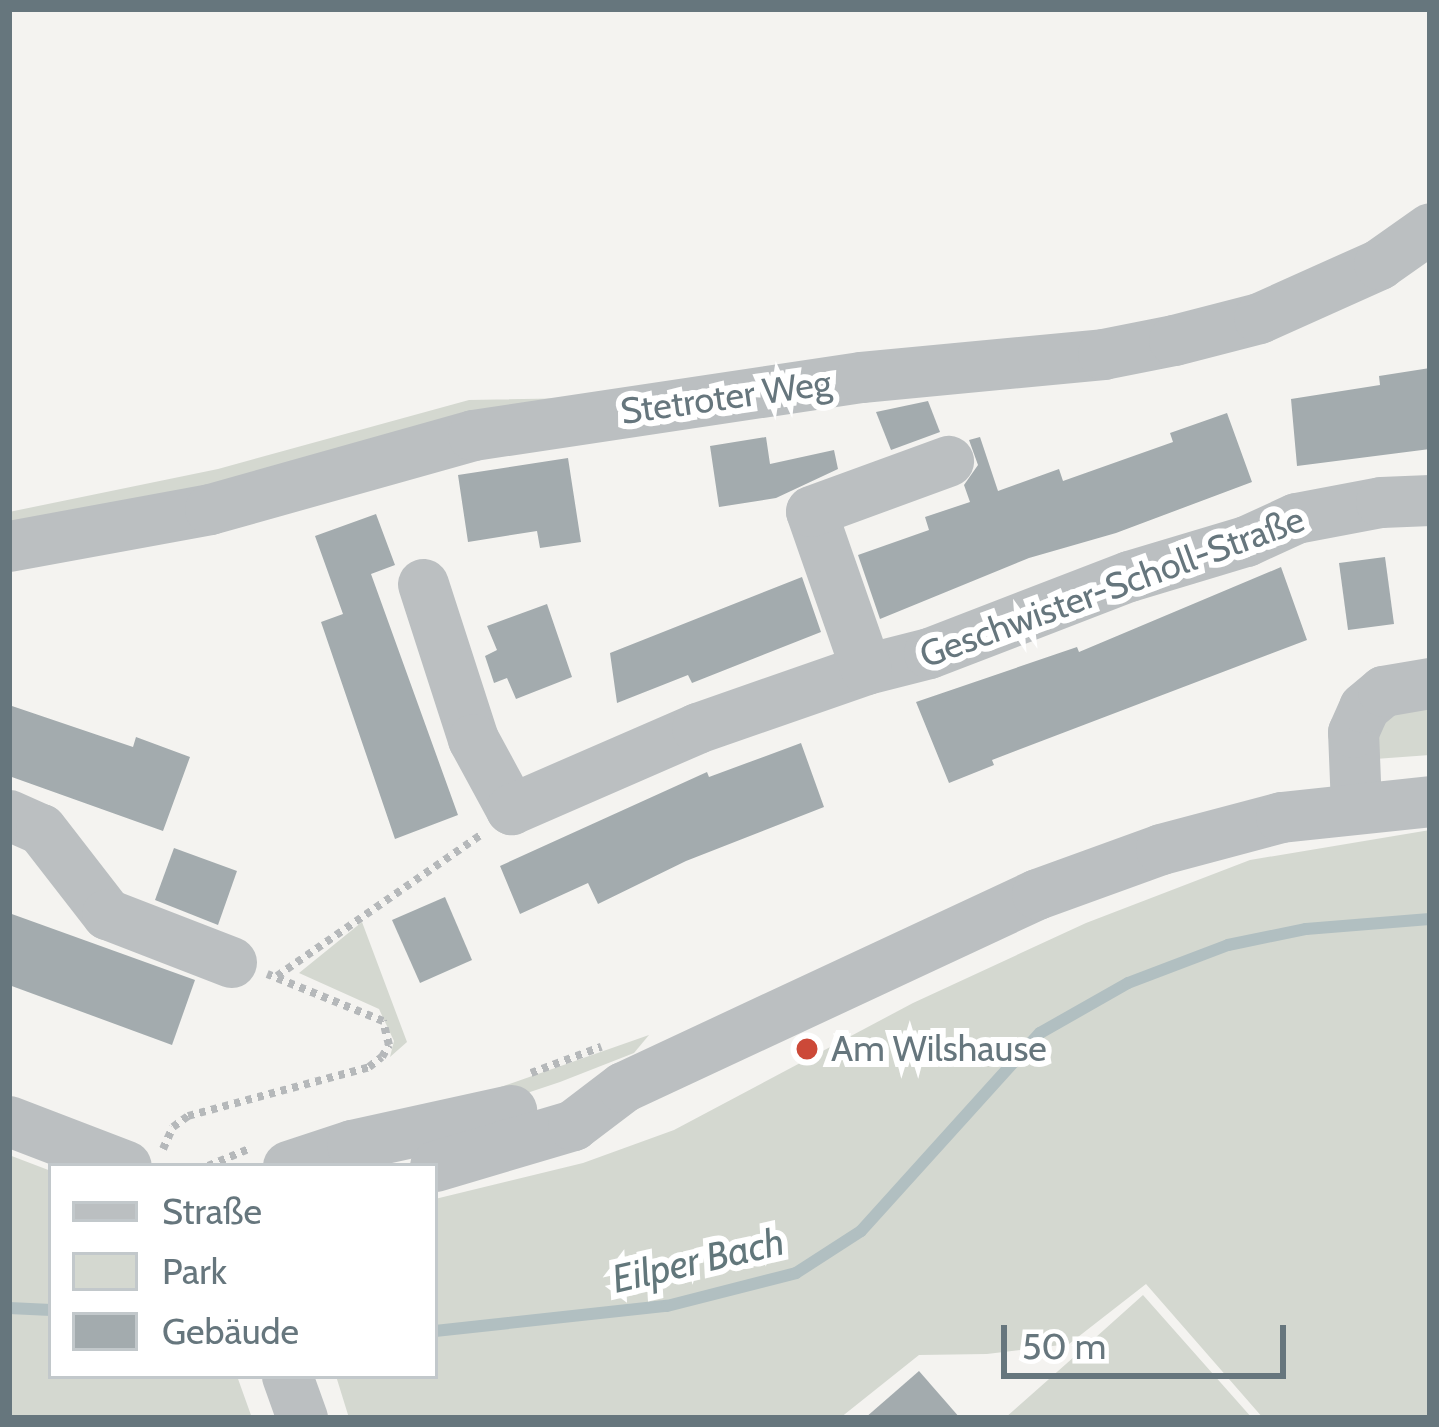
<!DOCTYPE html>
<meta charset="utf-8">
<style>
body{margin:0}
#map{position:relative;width:1439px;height:1427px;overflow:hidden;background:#f4f3f0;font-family:Cabin,sans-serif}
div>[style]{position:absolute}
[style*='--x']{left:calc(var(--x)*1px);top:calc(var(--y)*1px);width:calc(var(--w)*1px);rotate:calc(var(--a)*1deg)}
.green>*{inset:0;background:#d4d8d0}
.stream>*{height:12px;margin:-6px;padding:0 6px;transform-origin:6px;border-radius:6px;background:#b1bfc1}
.building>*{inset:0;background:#a3abae}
.path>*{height:8px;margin-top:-4px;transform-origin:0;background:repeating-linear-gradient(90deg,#b5b8ba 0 6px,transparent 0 12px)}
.minor>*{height:51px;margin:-25.5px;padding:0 25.5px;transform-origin:25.5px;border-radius:25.5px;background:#bbbfc1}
.dots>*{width:33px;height:33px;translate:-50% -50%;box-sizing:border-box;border:6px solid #fff;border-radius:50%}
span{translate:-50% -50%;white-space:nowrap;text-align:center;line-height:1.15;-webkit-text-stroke:12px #fff;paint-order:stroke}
.street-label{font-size:36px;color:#66767d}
.poi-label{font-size:36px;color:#66767d}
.left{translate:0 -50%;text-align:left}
.water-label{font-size:39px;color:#62777b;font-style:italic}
.frame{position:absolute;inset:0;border:12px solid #66767d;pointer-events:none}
.legend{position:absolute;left:48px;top:1163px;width:390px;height:216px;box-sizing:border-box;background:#fff;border:3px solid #c2c8cb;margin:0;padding:15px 21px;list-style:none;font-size:36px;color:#66767d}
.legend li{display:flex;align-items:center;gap:24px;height:60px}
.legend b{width:60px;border:3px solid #c2c8cb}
.scale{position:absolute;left:1001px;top:1325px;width:285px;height:54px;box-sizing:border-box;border:6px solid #66767d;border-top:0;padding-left:15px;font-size:36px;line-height:42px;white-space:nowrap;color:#66767d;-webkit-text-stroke:9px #fff;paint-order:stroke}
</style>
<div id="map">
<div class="green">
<i style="clip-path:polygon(642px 397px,9px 536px,9px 512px,218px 469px,469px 400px)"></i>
<i style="clip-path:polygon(1430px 704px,1430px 755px,1375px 759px,1373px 743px,1386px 712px)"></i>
<i style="clip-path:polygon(1430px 830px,1430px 1418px,1263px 1418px,1146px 1284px,1069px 1344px,987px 1354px,919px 1355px,840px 1418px,349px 1418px,336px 1376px,435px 1376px,435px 1199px,583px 1163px,674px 1130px,913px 1003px,1086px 923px,1250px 860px)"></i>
<i style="clip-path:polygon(362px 922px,407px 1042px,390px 1057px,394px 1041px,379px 1009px,299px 973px)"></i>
<i style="clip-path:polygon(649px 1035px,634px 1053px,560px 1082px,521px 1095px,475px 1096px)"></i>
<i style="clip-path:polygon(9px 1155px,51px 1171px,51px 1376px,237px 1376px,252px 1418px,9px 1418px)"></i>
<i style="clip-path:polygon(1143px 1295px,1252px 1418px,1005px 1418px,1066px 1364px)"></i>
</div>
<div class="stream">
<i style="--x:9;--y:1308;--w:42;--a:2.7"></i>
<i style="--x:435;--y:1331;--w:233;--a:-6.2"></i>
<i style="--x:667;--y:1306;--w:133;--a:-14.3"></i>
<i style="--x:796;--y:1273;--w:77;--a:-32.9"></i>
<i style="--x:861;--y:1231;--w:267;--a:-47.9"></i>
<i style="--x:1040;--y:1033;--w:101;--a:-29.6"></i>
<i style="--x:1128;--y:983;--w:107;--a:-20.8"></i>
<i style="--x:1228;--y:945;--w:80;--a:-11.6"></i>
<i style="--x:1306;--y:929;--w:124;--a:-4.6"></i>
</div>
<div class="building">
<i style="clip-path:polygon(1430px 368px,1430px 449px,1297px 466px,1291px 399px,1380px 385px,1379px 376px)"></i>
<i style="clip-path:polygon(928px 401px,940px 432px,891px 450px,876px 412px)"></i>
<i style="clip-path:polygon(1227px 413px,1252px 482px,1116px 533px,1029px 558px,880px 619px,858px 555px,929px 530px,925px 517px,970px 502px,964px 485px,978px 465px,969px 440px,980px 437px,998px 491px,1059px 469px,1063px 481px,1173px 442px,1170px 433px)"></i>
<i style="clip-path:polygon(766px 437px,770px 464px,834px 450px,838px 469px,776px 498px,719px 507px,710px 446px)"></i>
<i style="clip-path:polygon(568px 458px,581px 542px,540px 548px,537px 531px,468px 542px,458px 475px)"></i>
<i style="clip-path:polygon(376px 514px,395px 565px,371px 574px,458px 815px,395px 839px,321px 622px,343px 614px,315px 536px)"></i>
<i style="clip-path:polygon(1385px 557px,1394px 624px,1348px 630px,1339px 563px)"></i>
<i style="clip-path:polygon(1281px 567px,1307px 640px,992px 760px,994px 765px,949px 783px,916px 702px,1077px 647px,1079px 652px)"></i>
<i style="clip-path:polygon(802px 577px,821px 632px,692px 683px,688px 675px,617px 703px,610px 653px)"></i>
<i style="clip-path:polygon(547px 604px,572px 677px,516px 699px,507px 678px,494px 683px,485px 656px,497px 650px,487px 626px)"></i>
<i style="clip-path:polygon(9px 705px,133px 747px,136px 737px,190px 757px,163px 831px,9px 776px)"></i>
<i style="clip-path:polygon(801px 743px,824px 807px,686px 861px,598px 904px,588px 883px,520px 914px,500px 866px,707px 772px,709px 777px)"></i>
<i style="clip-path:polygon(174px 848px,237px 871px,218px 925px,155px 900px)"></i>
<i style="clip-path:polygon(445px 897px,472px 960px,420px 983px,392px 920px)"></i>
<i style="clip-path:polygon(9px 913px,195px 980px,172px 1045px,9px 985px)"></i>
<i style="clip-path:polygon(919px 1371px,960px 1418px,865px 1418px)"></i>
</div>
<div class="path">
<i style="--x:277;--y:976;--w:249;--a:-34.7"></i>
<i style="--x:531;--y:1073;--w:75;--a:-20.4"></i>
<i style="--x:163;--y:1149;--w:24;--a:-66"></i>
<i style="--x:173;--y:1127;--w:19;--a:-36"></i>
<i style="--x:188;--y:1116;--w:188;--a:-15.1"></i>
<i style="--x:369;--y:1067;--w:16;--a:-38"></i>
<i style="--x:382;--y:1057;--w:14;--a:-60"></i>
<i style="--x:389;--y:1045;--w:25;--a:-104"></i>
<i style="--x:383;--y:1021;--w:125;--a:-157.9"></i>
<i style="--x:208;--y:1166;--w:47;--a:-22.7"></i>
</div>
<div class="minor">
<i style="--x:9;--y:546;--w:204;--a:-10.4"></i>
<i style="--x:210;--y:509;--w:273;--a:-15.7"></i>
<i style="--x:473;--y:435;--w:392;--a:-8.5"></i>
<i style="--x:861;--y:377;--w:243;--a:-5.4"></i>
<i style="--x:1103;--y:354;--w:72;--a:-11.2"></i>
<i style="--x:1174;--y:340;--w:88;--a:-14.5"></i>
<i style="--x:1259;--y:318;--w:132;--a:-24.2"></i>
<i style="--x:1379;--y:264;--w:62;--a:-35.2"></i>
<i style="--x:423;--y:584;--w:163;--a:72.1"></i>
<i style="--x:473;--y:739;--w:80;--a:61.5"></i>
<i style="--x:511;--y:809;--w:203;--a:-23.5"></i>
<i style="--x:697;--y:728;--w:179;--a:-19.2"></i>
<i style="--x:866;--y:669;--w:65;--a:-14.3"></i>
<i style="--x:929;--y:653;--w:214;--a:-21.1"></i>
<i style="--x:1129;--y:576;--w:122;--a:-16.7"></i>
<i style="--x:1246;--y:541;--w:55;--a:-24.7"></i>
<i style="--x:1296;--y:518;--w:86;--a:-10.7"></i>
<i style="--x:1381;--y:502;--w:49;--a:-2.3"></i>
<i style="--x:866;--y:669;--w:167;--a:-109.2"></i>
<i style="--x:811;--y:511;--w:146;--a:-20.1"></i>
<i style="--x:1356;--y:806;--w:74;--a:-92.3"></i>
<i style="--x:1353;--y:732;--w:27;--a:-66"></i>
<i style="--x:1364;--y:707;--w:25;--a:-40"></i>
<i style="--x:1383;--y:691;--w:48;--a:-9.7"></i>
<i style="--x:9;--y:815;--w:35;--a:24"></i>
<i style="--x:41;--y:829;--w:108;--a:52.2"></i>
<i style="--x:107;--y:914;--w:133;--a:21.2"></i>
<i style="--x:9;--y:1121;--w:125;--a:21"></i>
<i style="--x:288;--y:1166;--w:67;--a:-18.2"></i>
<i style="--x:352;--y:1145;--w:163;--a:-12.4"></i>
<i style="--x:435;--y:1166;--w:144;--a:-16.5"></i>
<i style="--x:573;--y:1125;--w:63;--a:-37.2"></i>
<i style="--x:623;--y:1087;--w:457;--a:-25"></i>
<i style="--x:1037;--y:894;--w:132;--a:-19.9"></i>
<i style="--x:1161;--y:849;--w:124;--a:-14.9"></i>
<i style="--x:1281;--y:817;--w:150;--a:-6.1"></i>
<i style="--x:287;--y:1376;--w:45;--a:70.3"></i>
</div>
<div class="dots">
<i style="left:807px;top:1049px;background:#cc4938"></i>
</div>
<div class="street-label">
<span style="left:726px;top:397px;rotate:-8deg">Stetroter Weg</span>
<span style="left:1112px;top:587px;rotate:-20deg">Geschwister-Scholl-Straße</span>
</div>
<div class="poi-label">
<span class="left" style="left:831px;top:1049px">Am Wilshause</span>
</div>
<div class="water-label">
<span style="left:698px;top:1260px;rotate:-13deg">Eilper Bach</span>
</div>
<div class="frame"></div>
<ul class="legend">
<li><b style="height:15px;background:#bbbfc1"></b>Straße</li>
<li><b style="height:33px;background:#d4d8d0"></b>Park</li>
<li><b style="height:33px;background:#a3abae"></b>Gebäude</li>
</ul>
<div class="scale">50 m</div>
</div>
